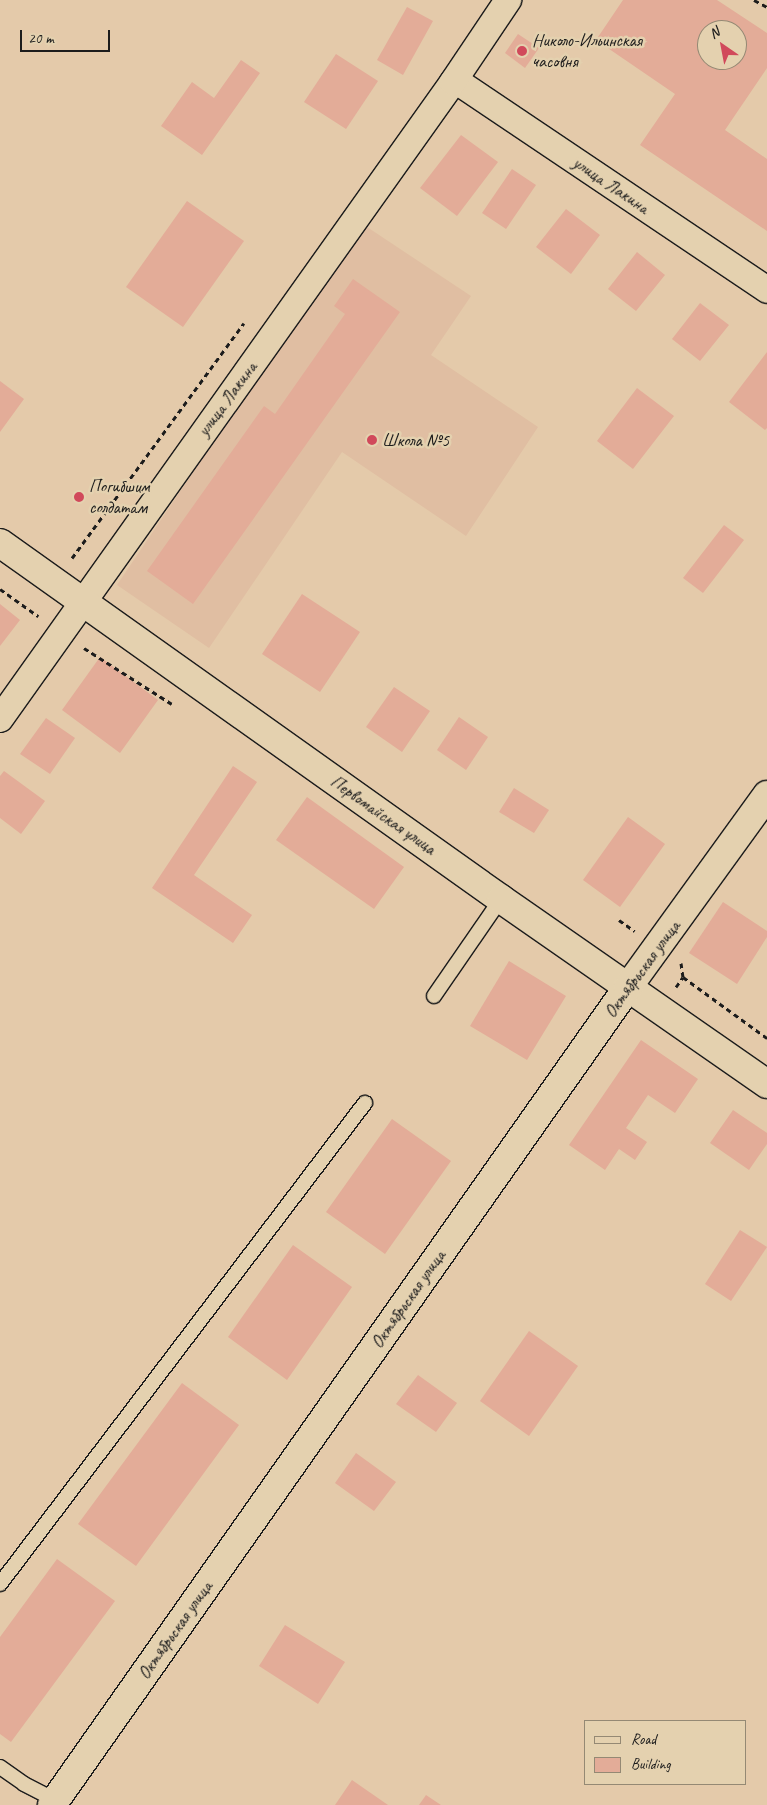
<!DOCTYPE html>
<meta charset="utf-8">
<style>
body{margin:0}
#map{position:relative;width:767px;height:1805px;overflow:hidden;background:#e4caaa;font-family:Caveat,sans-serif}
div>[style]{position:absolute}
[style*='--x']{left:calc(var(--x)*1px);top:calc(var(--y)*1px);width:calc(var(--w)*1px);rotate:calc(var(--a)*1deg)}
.built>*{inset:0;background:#e0bea2}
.building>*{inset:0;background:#e3ac98}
.path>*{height:3px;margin-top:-1.5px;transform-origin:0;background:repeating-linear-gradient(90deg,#1c1c1c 0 5px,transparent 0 9px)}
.roads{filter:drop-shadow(1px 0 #1c1c1c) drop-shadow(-1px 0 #1c1c1c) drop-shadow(0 1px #1c1c1c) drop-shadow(0 -1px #1c1c1c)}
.lane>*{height:14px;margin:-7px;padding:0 7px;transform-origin:7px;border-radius:7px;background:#e4d1af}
.street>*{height:26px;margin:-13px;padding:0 13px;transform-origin:13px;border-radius:13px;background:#e4d1af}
.secondary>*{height:28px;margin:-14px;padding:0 14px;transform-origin:14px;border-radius:14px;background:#e4d1af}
.dots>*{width:14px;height:14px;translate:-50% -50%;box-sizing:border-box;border:2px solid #e4d1af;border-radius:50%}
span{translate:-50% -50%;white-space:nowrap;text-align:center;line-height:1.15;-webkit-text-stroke:5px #e4d1af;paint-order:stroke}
.poi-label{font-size:18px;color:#1c1c1c}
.left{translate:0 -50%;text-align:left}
.street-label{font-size:18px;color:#1c1c1c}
.legend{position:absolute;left:584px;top:1720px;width:162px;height:65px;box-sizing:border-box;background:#e4d1af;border:1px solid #948974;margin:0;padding:6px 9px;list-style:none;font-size:15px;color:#1c1c1c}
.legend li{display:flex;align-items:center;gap:10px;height:25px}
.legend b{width:25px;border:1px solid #948974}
.north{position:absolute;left:697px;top:20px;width:50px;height:50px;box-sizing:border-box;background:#e4d1af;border:1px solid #948974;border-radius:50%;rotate:327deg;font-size:14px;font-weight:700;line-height:20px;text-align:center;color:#1c1c1c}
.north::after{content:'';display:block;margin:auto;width:18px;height:22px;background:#d1495b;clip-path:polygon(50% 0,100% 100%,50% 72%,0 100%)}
.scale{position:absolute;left:20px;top:30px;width:90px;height:22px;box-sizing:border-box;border:2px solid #1c1c1c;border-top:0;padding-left:6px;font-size:15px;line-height:18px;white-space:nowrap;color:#1c1c1c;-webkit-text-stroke:4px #e4d1af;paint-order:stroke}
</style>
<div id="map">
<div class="built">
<i style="clip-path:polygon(361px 223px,471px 296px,431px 355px,538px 427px,466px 536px,342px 452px,209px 648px,117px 585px)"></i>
</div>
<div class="building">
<i style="clip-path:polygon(evenodd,623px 0,717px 0,767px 33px,767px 68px,725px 130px,767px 159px,767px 231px,640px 145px,675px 94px,596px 40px,623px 0,707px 30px,737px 30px,737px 60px,707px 60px,707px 30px)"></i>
<i style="clip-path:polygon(407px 7px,433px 21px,403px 75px,377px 60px)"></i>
<i style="clip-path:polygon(518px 34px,539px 48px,525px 68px,505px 53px)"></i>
<i style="clip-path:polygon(336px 54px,378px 81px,346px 129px,304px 102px)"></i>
<i style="clip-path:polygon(241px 60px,260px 73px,202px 155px,161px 126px,192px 82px,214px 98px)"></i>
<i style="clip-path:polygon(461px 135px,498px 162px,457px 216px,420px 188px)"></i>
<i style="clip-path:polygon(512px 169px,536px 185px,506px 229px,482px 213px)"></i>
<i style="clip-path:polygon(187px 201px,244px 241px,183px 327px,126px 287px)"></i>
<i style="clip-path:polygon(566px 209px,600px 235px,571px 274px,536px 247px)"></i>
<i style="clip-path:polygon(637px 252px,665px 275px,636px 311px,608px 289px)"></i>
<i style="clip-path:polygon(353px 279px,400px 312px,193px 604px,147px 571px,264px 406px,275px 414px,345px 314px,334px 306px)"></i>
<i style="clip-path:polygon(700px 303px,729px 325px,700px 361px,672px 339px)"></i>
<i style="clip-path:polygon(767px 352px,767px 428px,765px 430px,729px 402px)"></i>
<i style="clip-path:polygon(0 381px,24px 399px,0 432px)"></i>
<i style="clip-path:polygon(637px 388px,674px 416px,633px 469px,597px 441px)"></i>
<i style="clip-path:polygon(724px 525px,744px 540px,703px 593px,683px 578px)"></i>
<i style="clip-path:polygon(302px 594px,360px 632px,320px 692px,262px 654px)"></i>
<i style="clip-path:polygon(0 604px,20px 620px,0 646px)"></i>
<i style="clip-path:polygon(100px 657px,158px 700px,120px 753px,62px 710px)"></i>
<i style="clip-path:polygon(394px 687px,430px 711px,402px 752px,366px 727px)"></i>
<i style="clip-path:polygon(459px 717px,488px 737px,466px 770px,437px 750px)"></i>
<i style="clip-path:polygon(46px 718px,75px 738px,50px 774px,20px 754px)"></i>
<i style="clip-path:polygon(233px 766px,257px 782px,194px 875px,252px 915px,233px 943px,152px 888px)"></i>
<i style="clip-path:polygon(4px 771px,45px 801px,21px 834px,0 818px,0 776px)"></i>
<i style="clip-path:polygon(514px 788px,549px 810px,534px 833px,499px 812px)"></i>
<i style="clip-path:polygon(307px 797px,404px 867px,374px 909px,276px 840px)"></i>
<i style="clip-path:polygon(628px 817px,665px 844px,620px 907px,583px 880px)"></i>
<i style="clip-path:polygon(723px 902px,767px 931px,767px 937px,737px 984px,689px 953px)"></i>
<i style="clip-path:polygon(509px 961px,566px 996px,527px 1060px,470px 1026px)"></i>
<i style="clip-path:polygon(641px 1040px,698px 1079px,675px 1113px,648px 1095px,626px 1128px,647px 1142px,635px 1160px,619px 1149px,605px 1170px,569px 1145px)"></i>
<i style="clip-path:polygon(733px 1110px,767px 1133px,767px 1144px,749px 1170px,710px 1143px)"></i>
<i style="clip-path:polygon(392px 1119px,451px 1161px,385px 1254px,326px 1212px)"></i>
<i style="clip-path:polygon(740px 1230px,767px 1247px,731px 1301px,705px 1284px)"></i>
<i style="clip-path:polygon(293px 1245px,352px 1287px,287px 1380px,228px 1337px)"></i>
<i style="clip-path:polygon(529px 1331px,578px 1366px,529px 1436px,480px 1401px)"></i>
<i style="clip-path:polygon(418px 1375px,457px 1403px,436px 1432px,396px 1404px)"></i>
<i style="clip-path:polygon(182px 1383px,239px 1425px,136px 1566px,78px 1524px)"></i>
<i style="clip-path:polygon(356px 1453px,396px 1482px,374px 1511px,335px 1483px)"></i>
<i style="clip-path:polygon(57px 1559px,115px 1601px,11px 1742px,0 1734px,0 1637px)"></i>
<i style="clip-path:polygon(285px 1625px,345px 1662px,318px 1704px,259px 1666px)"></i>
<i style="clip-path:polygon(352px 1780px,388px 1805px,335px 1805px)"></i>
<i style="clip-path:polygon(426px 1795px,441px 1805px,419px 1805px)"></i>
</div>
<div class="path">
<i style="--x:754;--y:0;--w:15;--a:28"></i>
<i style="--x:72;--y:558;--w:291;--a:-53.8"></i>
<i style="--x:0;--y:589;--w:47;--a:35.4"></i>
<i style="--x:84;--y:648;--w:104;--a:32.5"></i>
<i style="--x:619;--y:920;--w:19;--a:35"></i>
<i style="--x:681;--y:963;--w:14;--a:82"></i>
<i style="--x:683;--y:977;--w:104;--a:36"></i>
<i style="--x:676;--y:987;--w:12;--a:-55"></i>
</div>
<div class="roads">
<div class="lane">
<i style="--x:434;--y:996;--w:118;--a:-55.4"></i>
<i style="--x:0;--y:1584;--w:604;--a:-52.81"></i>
<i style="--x:0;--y:1767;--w:29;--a:35"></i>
<i style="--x:24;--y:1784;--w:35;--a:27"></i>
</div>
<div class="street">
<i style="--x:455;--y:80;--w:376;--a:33.9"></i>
<i style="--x:0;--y:719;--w:782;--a:-54.58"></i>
<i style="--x:453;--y:82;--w:99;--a:-56.1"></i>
</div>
<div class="secondary">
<i style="--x:0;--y:543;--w:615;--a:35.4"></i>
<i style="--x:501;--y:899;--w:324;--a:34.8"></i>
<i style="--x:52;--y:1805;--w:1000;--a:-54.85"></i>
<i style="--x:628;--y:987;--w:237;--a:-54.1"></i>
</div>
</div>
<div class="dots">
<i style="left:522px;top:51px;background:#d1495b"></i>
<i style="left:372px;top:440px;background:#d1495b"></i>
<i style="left:79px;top:497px;background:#d1495b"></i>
</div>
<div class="poi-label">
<span class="left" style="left:532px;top:51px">Николо-Ильинская<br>часовня</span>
<span class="left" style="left:382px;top:440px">Школа №5</span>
<span class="left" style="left:89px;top:497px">Погибшим<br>солдатам</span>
</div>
<div class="street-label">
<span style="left:611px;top:185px;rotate:34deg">улица Лакина</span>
<span style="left:227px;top:399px;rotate:-54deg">улица Лакина</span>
<span style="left:383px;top:815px;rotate:35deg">Первомайская улица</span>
<span style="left:642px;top:969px;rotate:-54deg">Октябрьская улица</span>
<span style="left:408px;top:1299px;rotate:-55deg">Октябрьская улица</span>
<span style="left:175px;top:1630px;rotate:-55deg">Октябрьская улица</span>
</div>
<ul class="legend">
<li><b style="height:6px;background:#e4d1af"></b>Road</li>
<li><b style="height:14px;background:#e3ac98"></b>Building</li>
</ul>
<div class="north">N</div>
<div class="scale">20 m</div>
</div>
